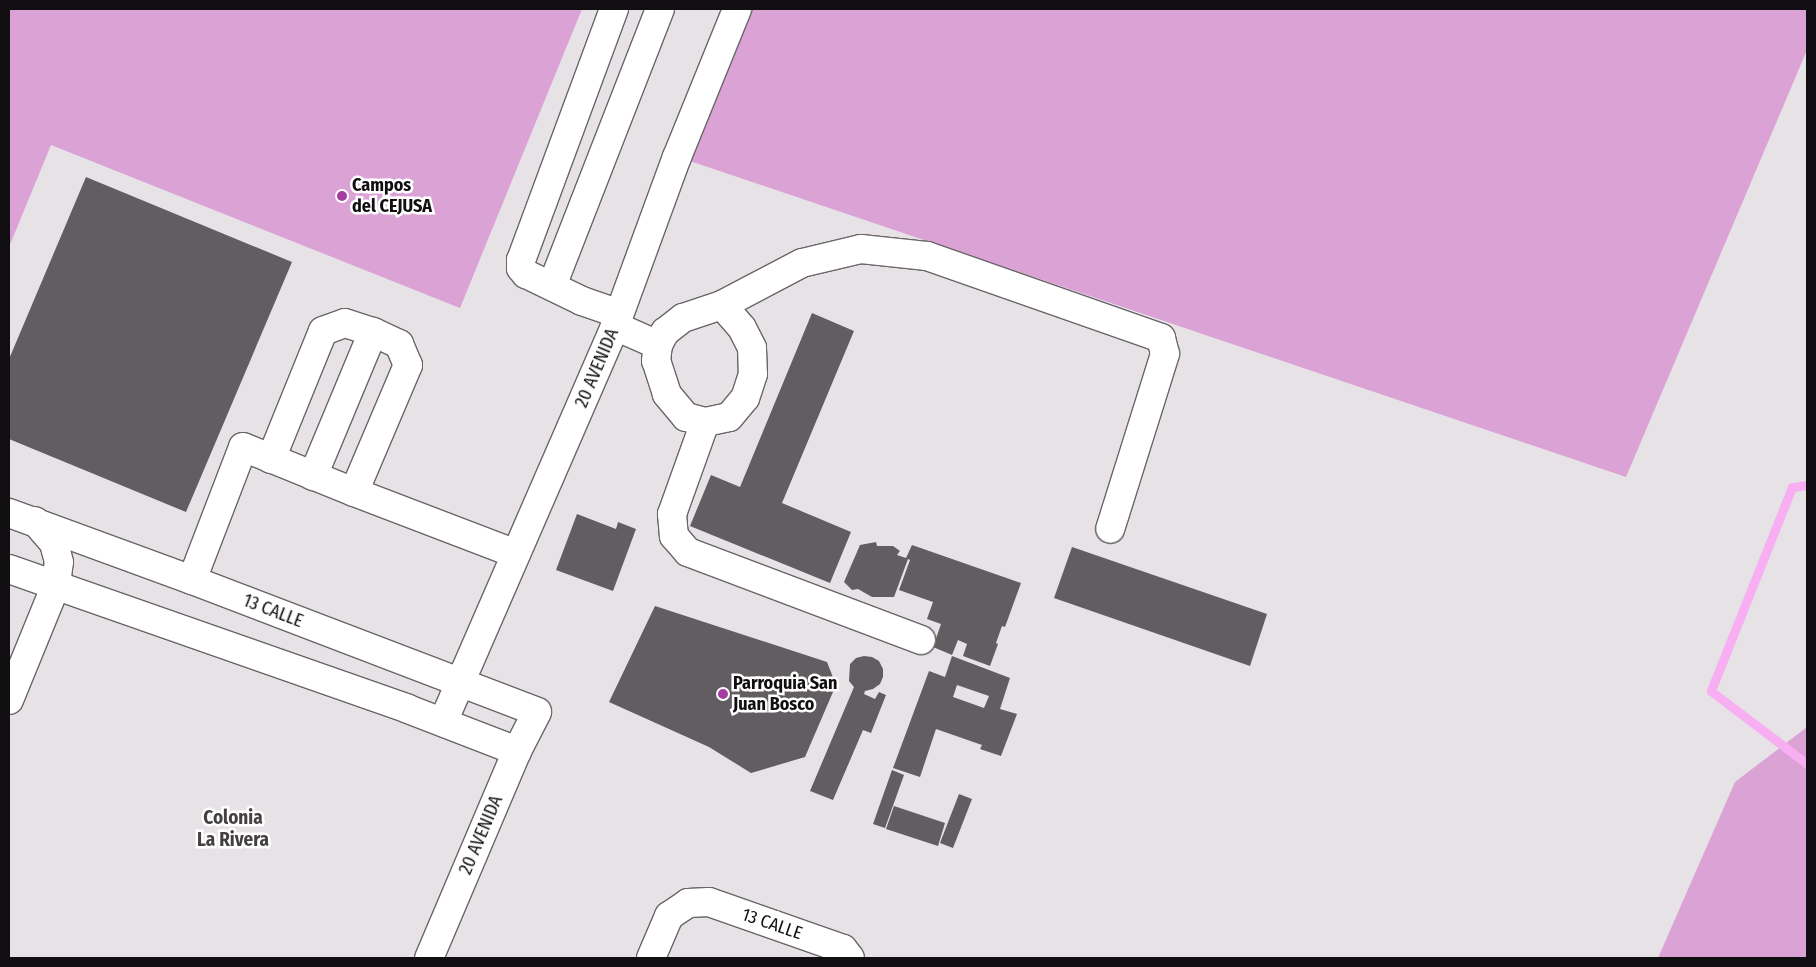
<!DOCTYPE html>
<style>
body{margin:0}
#map{position:relative;width:1816px;height:967px;overflow:hidden;background:#e6e2e5;font-family:"Fira Sans Condensed",sans-serif}
div>[style]{position:absolute}
[style*='--x']{left:calc(var(--x)*1px);top:calc(var(--y)*1px);width:calc(var(--w)*1px);rotate:calc(var(--a)*1deg)}
.green>*{inset:0;background:#dba2d6}
.stream>*{height:9px;margin:-4.5px;padding:0 4.5px;transform-origin:4.5px;border-radius:4.5px;background:#f8aef2}
.building>*{inset:0;background:#615d60}
.roads{filter:drop-shadow(1px 0 #696568) drop-shadow(-1px 0 #696568) drop-shadow(0 1px #696568) drop-shadow(0 -1px #696568)}
.minor>*{height:28px;margin:-14px;padding:0 14px;transform-origin:14px;border-radius:14px;background:#fff}
.dots>*{width:14px;height:14px;translate:-50% -50%;box-sizing:border-box;border:2px solid #fff;border-radius:50%}
span{translate:-50% -50%;white-space:nowrap;text-align:center;line-height:1.15;-webkit-text-stroke:5px #fff;paint-order:stroke}
.poi-label{font-size:18px;color:#100e10;font-weight:700}
.left{translate:0 -50%;text-align:left}
.street-label{font-size:18px;color:#100e10}
.neighbourhood-label{font-size:19px;color:#444043;font-weight:700}
.frame{position:absolute;inset:0;border:10px solid #100e10;pointer-events:none}
</style>
<div id="map">
<div class="green">
<i style="clip-path:polygon(9px 9px,582px 9px,460px 308px,51px 145px,9px 247px)"></i>
<i style="clip-path:polygon(740px 9px,1807px 9px,1807px 50px,1626px 477px,681px 158px)"></i>
<i style="clip-path:polygon(1807px 727px,1807px 958px,1658px 958px,1735px 782px)"></i>
</div>
<div class="stream">
<i style="--x:1807;--y:485;--w:15;--a:172"></i>
<i style="--x:1792;--y:487;--w:219;--a:111.7"></i>
<i style="--x:1711;--y:691;--w:121;--a:37.2"></i>
</div>
<div class="building">
<i style="clip-path:polygon(86px 177px,292px 262px,186px 512px,9px 439px,9px 359px)"></i>
<i style="clip-path:polygon(812px 313px,854px 331px,782px 503px,851px 532px,830px 583px,690px 526px,711px 475px,740px 487px)"></i>
<i style="clip-path:polygon(577px 514px,616px 529px,618px 522px,636px 529px,613px 591px,556px 570px)"></i>
<i style="clip-path:polygon(876px 542px,877px 546px,893px 546px,900px 551px,897px 555px,906px 558px,912px 545px,1021px 583px,1005px 627px,1002px 626px,996px 643px,998px 644px,990px 666px,963px 656px,967px 644px,958px 640px,952px 655px,933px 647px,941px 624px,927px 619px,933px 602px,899px 590px,910px 560px,908px 559px,894px 597px,872px 597px,858px 589px,852px 590px,844px 582px,860px 545px)"></i>
<i style="clip-path:polygon(1072px 547px,1267px 614px,1250px 666px,1054px 598px)"></i>
<i style="clip-path:polygon(655px 606px,827px 662px,836px 685px,805px 757px,751px 773px,709px 747px,609px 702px)"></i>
<i style="clip-path:polygon(864px 656px,872px 657px,879px 661px,883px 669px,883px 677px,880px 684px,873px 689px,865px 691px,864px 694px,875px 699px,879px 692px,886px 695px,871px 733px,863px 730px,833px 800px,810px 791px,854px 687px,849px 681px,850px 664px,856px 658px)"></i>
<i style="clip-path:polygon(evenodd,952px 656px,1010px 678px,1000px 709px,1017px 714px,1001px 756px,980px 749px,982px 745px,936px 729px,920px 777px,893px 768px,929px 671px,945px 677px,952px 656px,957px 685px,989px 696px,984px 708px,953px 697px,957px 685px)"></i>
<i style="clip-path:polygon(892px 770px,904px 775px,885px 828px,873px 824px)"></i>
<i style="clip-path:polygon(959px 794px,972px 799px,953px 848px,940px 843px)"></i>
<i style="clip-path:polygon(894px 806px,945px 823px,938px 846px,886px 829px)"></i>
</div>
<div class="roads">
<div class="minor">
<i style="--x:614;--y:9;--w:268;--a:110.3"></i>
<i style="--x:521;--y:260;--w:8;--a:90"></i>
<i style="--x:521;--y:268;--w:8;--a:50"></i>
<i style="--x:526;--y:274;--w:62;--a:25.7"></i>
<i style="--x:582;--y:301;--w:39;--a:19"></i>
<i style="--x:552;--y:286;--w:297;--a:-68.7"></i>
<i style="--x:722;--y:305;--w:30;--a:49"></i>
<i style="--x:742;--y:328;--w:22;--a:63"></i>
<i style="--x:752;--y:348;--w:26;--a:88"></i>
<i style="--x:753;--y:374;--w:25;--a:108"></i>
<i style="--x:745;--y:398;--w:25;--a:130"></i>
<i style="--x:729;--y:417;--w:25;--a:168"></i>
<i style="--x:705;--y:422;--w:20;--a:-165"></i>
<i style="--x:686;--y:417;--w:30;--a:-130"></i>
<i style="--x:667;--y:394;--w:35;--a:-108"></i>
<i style="--x:656;--y:361;--w:16;--a:-83"></i>
<i style="--x:658;--y:345;--w:15;--a:-62"></i>
<i style="--x:665;--y:332;--w:23;--a:-38"></i>
<i style="--x:683;--y:318;--w:41;--a:-18.4"></i>
<i style="--x:722;--y:305;--w:90;--a:-27.7"></i>
<i style="--x:802;--y:263;--w:61;--a:-13.3"></i>
<i style="--x:861;--y:249;--w:66;--a:6.1"></i>
<i style="--x:927;--y:256;--w:248;--a:19.3"></i>
<i style="--x:1161;--y:338;--w:16;--a:76"></i>
<i style="--x:1165;--y:354;--w:183;--a:107.4"></i>
<i style="--x:615;--y:326;--w:47;--a:23.8"></i>
<i style="--x:705;--y:422;--w:98;--a:109.7"></i>
<i style="--x:672;--y:514;--w:22;--a:85"></i>
<i style="--x:674;--y:536;--w:21;--a:49"></i>
<i style="--x:688;--y:552;--w:249;--a:20.7"></i>
<i style="--x:271;--y:459;--w:138;--a:-67.9"></i>
<i style="--x:323;--y:331;--w:23;--a:-20"></i>
<i style="--x:345;--y:323;--w:29;--a:18"></i>
<i style="--x:373;--y:332;--w:29;--a:25"></i>
<i style="--x:399;--y:344;--w:23;--a:67"></i>
<i style="--x:408;--y:365;--w:138;--a:113"></i>
<i style="--x:354;--y:492;--w:173;--a:20.9"></i>
<i style="--x:313;--y:476;--w:156;--a:-67.4"></i>
<i style="--x:9;--y:513;--w:195;--a:20.1"></i>
<i style="--x:192;--y:580;--w:369;--a:20.9"></i>
<i style="--x:537;--y:712;--w:44;--a:117.1"></i>
<i style="--x:517;--y:751;--w:225;--a:113"></i>
<i style="--x:9;--y:569;--w:423;--a:19.3"></i>
<i style="--x:408;--y:709;--w:117;--a:21.1"></i>
<i style="--x:192;--y:580;--w:142;--a:-69"></i>
<i style="--x:243;--y:447;--w:120;--a:22.1"></i>
<i style="--x:9;--y:700;--w:124;--a:-67.8"></i>
<i style="--x:56;--y:585;--w:23;--a:-83"></i>
<i style="--x:59;--y:562;--w:20;--a:-105"></i>
<i style="--x:54;--y:543;--w:29;--a:-131"></i>
<i style="--x:443;--y:722;--w:432;--a:-66.5"></i>
<i style="--x:615;--y:326;--w:180;--a:-69.9"></i>
<i style="--x:677;--y:157;--w:160;--a:-67.9"></i>
<i style="--x:651;--y:958;--w:46;--a:-66.8"></i>
<i style="--x:669;--y:916;--w:23;--a:-34"></i>
<i style="--x:688;--y:903;--w:21;--a:-3"></i>
<i style="--x:709;--y:902;--w:142;--a:19.3"></i>
<i style="--x:843;--y:949;--w:11;--a:52"></i>
</div>
</div>
<div class="dots">
<i style="left:342px;top:196px;background:#a53da0"></i>
<i style="left:723px;top:694px;background:#a53da0"></i>
</div>
<div class="poi-label">
<span class="left" style="left:352px;top:196px">Campos<br>del CEJUSA</span>
<span class="left" style="left:733px;top:694px">Parroquia San<br>Juan Bosco</span>
</div>
<div class="street-label">
<span style="left:597px;top:368px;rotate:-67deg">20 AVENIDA</span>
<span style="left:273px;top:611px;rotate:21deg">13 CALLE</span>
<span style="left:481px;top:835px;rotate:-67deg">20 AVENIDA</span>
<span style="left:772px;top:924px;rotate:19deg">13 CALLE</span>
</div>
<div class="neighbourhood-label">
<span style="left:233px;top:829px">Colonia<br>La Rivera</span>
</div>
<div class="frame"></div>
</div>
